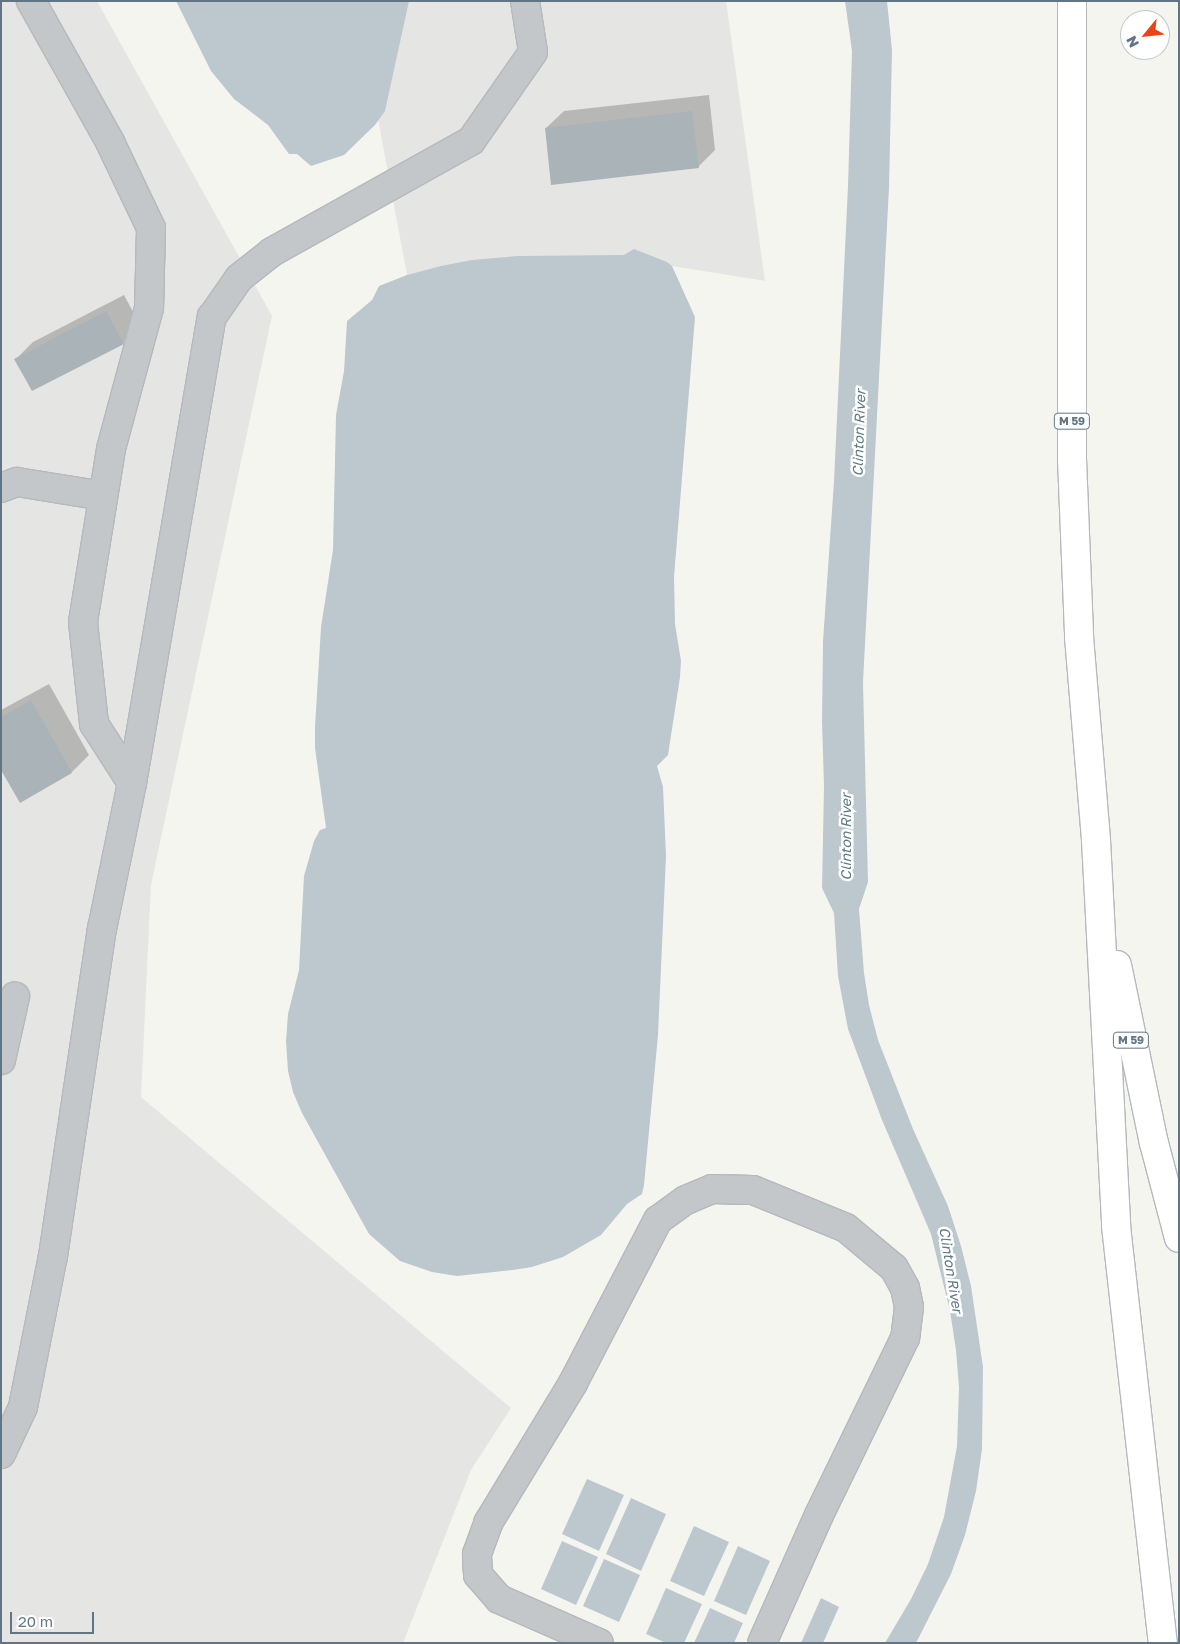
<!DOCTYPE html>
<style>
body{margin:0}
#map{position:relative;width:1180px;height:1644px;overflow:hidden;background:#f5f5f0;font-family:"Golos Text",sans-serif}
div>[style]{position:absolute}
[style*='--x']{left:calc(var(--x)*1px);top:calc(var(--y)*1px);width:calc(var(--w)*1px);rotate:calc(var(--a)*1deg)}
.built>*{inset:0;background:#e5e6e4}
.water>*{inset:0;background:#bcc8cd}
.shadow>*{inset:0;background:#0003}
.building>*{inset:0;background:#aab3b8}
.roads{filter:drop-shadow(1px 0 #b5b9bc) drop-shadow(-1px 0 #b5b9bc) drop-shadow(0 1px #b5b9bc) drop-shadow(0 -1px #b5b9bc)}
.minor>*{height:28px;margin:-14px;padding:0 14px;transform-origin:14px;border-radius:14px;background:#c3c7ca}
.highway>*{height:28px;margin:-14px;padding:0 14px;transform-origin:14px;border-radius:14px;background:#fff}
span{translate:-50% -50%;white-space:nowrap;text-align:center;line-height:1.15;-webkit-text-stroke:5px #fff;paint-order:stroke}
.shield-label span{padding:1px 4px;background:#fff;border:1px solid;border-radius:4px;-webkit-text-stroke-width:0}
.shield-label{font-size:11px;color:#617584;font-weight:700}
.water-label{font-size:14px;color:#5d7881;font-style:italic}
.frame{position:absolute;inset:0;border:2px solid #617584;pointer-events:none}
.north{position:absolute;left:1120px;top:10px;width:50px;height:50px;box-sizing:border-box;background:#fff;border:1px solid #c0c8ce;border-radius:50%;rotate:242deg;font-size:14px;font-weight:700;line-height:20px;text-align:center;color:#617584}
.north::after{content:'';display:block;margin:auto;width:18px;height:22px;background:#ef4116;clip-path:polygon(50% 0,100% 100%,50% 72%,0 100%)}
.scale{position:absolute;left:10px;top:1612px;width:84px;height:22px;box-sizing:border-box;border:2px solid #617584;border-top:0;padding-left:6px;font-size:15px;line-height:18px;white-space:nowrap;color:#617584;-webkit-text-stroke:4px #fff;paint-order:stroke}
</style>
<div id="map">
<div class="built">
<i style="clip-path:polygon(1px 1px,97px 1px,272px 316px,151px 885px,141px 1097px,511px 1408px,471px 1470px,403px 1643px,1px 1643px)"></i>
<i style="clip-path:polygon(356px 1px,726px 1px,765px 281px,672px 266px,407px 275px)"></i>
</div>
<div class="water">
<i style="clip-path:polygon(176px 1px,409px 1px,385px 111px,375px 125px,344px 155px,311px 166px,297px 154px,289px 154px,268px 125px,234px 99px,211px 71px)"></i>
<i style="clip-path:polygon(845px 1px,887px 1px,892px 50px,889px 188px,863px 682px,868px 882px,859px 909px,864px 973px,869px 1005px,878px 1040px,913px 1129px,948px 1206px,961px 1246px,971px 1286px,983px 1367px,982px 1449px,976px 1491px,965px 1535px,951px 1574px,916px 1643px,885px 1643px,911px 1599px,928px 1564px,944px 1517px,957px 1446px,959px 1388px,956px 1350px,950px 1311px,931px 1234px,882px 1120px,848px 1029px,838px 976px,834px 913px,822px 888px,824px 786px,822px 722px,823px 641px,834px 481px,848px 186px,852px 51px)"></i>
<i style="clip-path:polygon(634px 249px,667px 262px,672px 266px,695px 317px,674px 577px,675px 624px,681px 661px,680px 677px,668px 755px,657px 766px,663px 787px,666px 856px,658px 1035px,644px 1185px,642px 1194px,627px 1204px,601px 1235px,563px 1257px,532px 1267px,513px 1270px,457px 1276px,432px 1272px,400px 1261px,369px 1234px,302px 1113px,293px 1092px,288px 1071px,286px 1041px,288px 1014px,299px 970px,304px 876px,314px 841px,320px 830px,326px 828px,315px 748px,315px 727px,321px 627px,333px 550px,336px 415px,344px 371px,347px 321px,372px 300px,379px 286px,407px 275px,441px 266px,472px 260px,518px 256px,624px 255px)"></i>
<i style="clip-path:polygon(587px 1479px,624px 1495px,599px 1551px,562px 1534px)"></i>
<i style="clip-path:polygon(631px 1498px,666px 1514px,641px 1571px,606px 1554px)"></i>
<i style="clip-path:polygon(694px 1526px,729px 1542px,704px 1596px,670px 1581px)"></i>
<i style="clip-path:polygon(562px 1541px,598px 1557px,576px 1605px,541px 1589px)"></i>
<i style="clip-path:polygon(738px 1546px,770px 1561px,746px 1615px,714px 1601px)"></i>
<i style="clip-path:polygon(604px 1559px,640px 1575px,619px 1622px,583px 1606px)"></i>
<i style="clip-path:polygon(666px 1588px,702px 1604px,684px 1643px,666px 1643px,646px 1634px)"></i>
<i style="clip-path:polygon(821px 1598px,839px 1607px,823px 1643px,801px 1643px)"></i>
<i style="clip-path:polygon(710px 1608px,743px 1623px,734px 1643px,694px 1643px)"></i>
</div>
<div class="shadow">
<i style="clip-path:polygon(709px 95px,715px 150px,698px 167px,546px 128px,564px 111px)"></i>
<i style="clip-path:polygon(124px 295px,140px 325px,123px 343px,16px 359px,33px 342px)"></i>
<i style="clip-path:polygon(49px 684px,89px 755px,72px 772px,20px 801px,1px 767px,1px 710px)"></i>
</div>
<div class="building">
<i style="clip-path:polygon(692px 111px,699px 168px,551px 185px,545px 128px)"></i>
<i style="clip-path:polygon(106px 311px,124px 344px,32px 391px,14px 359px)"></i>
<i style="clip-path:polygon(31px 700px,72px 773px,20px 803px,1px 770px,1px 717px)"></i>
</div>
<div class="roads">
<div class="minor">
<i style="--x:31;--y:1;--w:162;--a:60.7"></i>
<i style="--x:110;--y:142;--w:95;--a:64.5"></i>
<i style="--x:151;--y:228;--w:80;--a:91.4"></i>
<i style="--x:149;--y:308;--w:146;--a:105.1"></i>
<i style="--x:111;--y:449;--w:175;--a:99.2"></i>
<i style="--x:83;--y:622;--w:103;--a:83.8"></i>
<i style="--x:94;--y:724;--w:70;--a:57.2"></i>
<i style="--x:1;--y:488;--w:17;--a:-21"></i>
<i style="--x:17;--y:482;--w:87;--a:9.2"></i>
<i style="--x:1;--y:1060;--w:65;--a:-77.5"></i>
<i style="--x:1;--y:1454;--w:52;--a:-64.9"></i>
<i style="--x:23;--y:1407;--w:154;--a:-78.8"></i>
<i style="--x:53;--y:1256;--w:331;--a:-81.5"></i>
<i style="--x:102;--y:929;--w:149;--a:-78.4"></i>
<i style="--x:132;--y:783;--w:473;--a:-80.3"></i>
<i style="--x:212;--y:317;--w:47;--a:-55.3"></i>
<i style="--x:239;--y:278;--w:42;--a:-38.2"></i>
<i style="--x:272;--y:252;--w:228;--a:-29.2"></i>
<i style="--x:471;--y:141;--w:108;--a:-55.1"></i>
<i style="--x:533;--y:52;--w:52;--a:-98.9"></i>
<i style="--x:599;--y:1643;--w:109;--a:-156.3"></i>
<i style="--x:499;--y:1599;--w:32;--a:-131"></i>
<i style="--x:478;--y:1575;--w:21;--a:-93"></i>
<i style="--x:477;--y:1554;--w:33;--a:-70"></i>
<i style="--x:488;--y:1523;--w:164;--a:-58.7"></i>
<i style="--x:573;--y:1383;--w:184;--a:-62.5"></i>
<i style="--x:658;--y:1220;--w:34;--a:-36"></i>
<i style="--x:686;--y:1200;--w:28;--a:-23"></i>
<i style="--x:712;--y:1189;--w:41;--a:1.4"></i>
<i style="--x:753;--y:1190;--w:100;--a:22.2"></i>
<i style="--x:846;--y:1228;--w:62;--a:39.8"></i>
<i style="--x:894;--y:1268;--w:23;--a:61"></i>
<i style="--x:905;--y:1288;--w:19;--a:78"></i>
<i style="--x:909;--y:1307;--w:31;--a:97"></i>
<i style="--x:905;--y:1338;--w:197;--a:115.9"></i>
<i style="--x:819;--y:1515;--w:140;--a:114"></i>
</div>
<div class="highway">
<i style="--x:1072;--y:1;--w:458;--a:90"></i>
<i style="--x:1072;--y:459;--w:178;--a:87.7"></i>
<i style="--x:1079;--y:637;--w:204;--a:85.2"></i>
<i style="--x:1096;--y:840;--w:387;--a:87"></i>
<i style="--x:1116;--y:1226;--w:420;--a:83.6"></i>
<i style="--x:1117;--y:965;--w:182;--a:78.3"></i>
<i style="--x:1154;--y:1143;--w:98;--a:75.3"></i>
</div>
</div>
<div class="shield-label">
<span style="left:1072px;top:421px">M 59</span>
<span style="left:1131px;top:1040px">M 59</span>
</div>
<div class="water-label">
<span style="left:859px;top:433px;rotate:-88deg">Clinton River</span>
<span style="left:846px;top:837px;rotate:-90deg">Clinton River</span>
<span style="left:951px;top:1270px;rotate:81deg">Clinton River</span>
</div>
<div class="frame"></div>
<div class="north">N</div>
<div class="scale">20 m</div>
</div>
